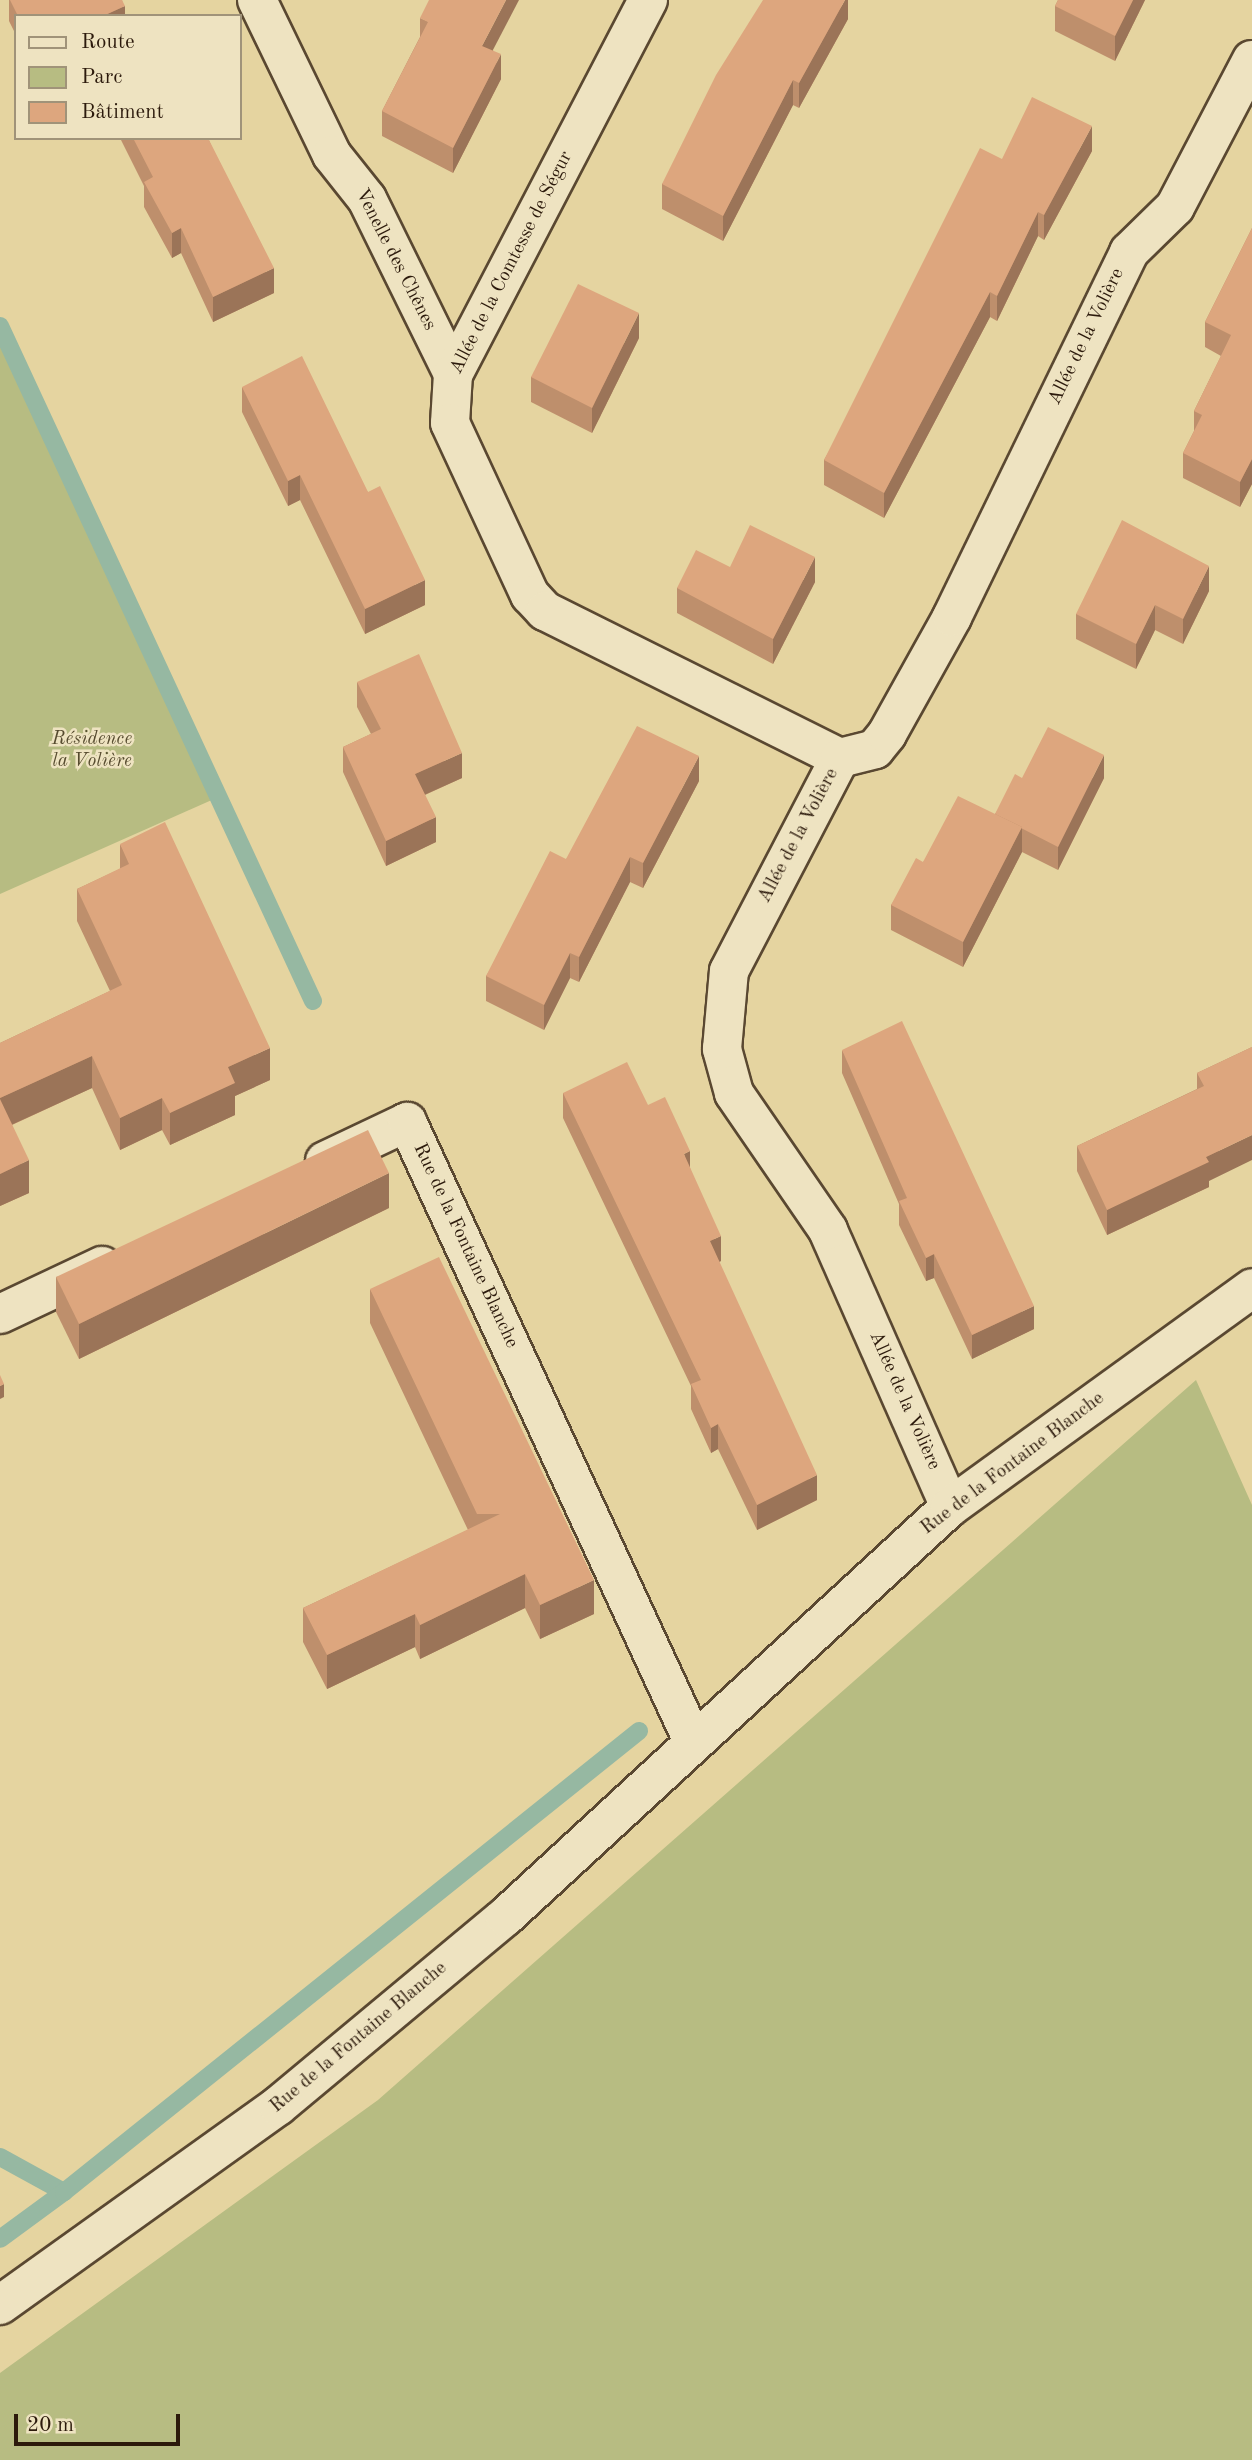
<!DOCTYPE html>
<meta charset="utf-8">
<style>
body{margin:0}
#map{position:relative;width:1252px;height:2460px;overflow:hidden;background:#e5d4a0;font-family:"Old Standard TT",serif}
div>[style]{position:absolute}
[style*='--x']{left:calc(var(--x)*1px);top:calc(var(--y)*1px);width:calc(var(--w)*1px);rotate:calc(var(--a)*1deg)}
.green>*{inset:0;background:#b7bc82}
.stream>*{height:18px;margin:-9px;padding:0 9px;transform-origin:9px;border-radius:9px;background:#96b8a2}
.roads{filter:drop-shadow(2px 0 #5a4831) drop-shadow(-2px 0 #5a4831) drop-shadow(0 2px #5a4831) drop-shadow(0 -2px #5a4831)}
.minor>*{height:38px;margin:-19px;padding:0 19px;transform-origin:19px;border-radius:19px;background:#eee3c1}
.wall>*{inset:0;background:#be8f6c}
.shaded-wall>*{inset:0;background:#9b7458}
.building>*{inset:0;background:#dda67e}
span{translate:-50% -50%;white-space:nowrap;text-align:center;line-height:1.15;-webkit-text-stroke:5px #eee3c1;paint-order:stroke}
.street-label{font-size:19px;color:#2c1a0c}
.park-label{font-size:19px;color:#564b2f;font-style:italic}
.legend{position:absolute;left:14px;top:14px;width:228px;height:126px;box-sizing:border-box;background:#eee3c1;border:2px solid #a09379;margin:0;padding:9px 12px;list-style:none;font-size:21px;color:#2c1a0c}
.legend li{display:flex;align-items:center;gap:14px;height:35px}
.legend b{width:35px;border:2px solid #a09379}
.scale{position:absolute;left:14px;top:2414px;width:166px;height:32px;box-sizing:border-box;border:4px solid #2c1a0c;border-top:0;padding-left:9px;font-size:21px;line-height:24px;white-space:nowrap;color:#2c1a0c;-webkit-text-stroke:5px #eee3c1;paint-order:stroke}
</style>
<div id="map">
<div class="green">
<i style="clip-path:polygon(0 331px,214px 799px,0 894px)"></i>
<i style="clip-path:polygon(1196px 1380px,1252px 1505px,1252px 2460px,0 2460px,0 2373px,378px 2100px)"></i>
</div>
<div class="stream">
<i style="--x:0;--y:326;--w:744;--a:65.12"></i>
<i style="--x:0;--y:2157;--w:73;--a:28.7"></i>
<i style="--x:64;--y:2192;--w:79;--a:143.7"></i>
<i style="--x:64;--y:2192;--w:737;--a:-38.72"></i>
</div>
<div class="roads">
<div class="minor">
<i style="--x:257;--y:0;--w:172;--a:64.2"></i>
<i style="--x:332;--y:155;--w:56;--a:51.5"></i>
<i style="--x:367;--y:199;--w:195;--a:63.8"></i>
<i style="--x:648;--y:0;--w:422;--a:117.5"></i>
<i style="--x:453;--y:374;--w:49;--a:93.5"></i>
<i style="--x:450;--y:423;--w:190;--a:65.1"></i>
<i style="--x:530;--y:595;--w:22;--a:47"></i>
<i style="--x:545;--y:611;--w:330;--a:26.5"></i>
<i style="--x:325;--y:1161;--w:91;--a:-25.4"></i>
<i style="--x:407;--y:1122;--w:682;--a:65.2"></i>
<i style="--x:0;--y:1314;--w:113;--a:-25.2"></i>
<i style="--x:950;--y:1507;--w:303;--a:-113.8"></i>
<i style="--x:828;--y:1230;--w:166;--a:-124.5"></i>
<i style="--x:734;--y:1093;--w:46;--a:-105.3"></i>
<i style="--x:722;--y:1049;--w:78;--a:-84.9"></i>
<i style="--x:729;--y:971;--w:240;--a:-62.5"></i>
<i style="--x:840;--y:758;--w:36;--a:-14"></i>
<i style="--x:875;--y:749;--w:19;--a:-51"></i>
<i style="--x:887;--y:734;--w:134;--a:-60.9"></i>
<i style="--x:952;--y:617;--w:406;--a:-64.1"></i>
<i style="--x:1129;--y:252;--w:64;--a:-44.4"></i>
<i style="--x:1175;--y:207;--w:166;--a:-62.4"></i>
<i style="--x:0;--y:2305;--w:342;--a:-35.6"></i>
<i style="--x:278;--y:2106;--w:295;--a:-39.8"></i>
<i style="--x:505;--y:1917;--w:605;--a:-42.66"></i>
<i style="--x:950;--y:1507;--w:373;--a:-35.9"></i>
</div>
</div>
<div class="wall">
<i style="clip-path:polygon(9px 0,122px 0,125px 16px,16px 16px,16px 35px,9px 21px)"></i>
<i style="clip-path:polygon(848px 0,848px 19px,799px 108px,793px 105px,723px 241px,662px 209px,662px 184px)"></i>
<i style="clip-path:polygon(1058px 0,1145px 0,1115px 61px,1055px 31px,1055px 6px)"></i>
<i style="clip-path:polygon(420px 18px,493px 50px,501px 79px,453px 173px,382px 136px,382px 111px,420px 37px)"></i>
<i style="clip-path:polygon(120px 138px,208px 138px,274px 293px,213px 322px,181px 253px,172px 258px,144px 207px,144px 186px)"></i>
<i style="clip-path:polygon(1092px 151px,1044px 240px,1038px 236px,997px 321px,990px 317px,884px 518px,824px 485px,824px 460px,1002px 159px)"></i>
<i style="clip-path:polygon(1252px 228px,1252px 484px,1240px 507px,1183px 478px,1183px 453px,1194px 431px,1194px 411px,1221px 356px,1205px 347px,1205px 322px)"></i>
<i style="clip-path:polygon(639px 338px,592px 433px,531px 402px,531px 377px)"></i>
<i style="clip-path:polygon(242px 387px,368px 492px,425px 605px,365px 634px,300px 500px,288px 506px,242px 412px)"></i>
<i style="clip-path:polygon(730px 567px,815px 582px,773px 664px,677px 613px,677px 588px)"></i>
<i style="clip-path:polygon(1209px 591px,1183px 644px,1155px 630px,1136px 669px,1076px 639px,1076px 614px)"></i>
<i style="clip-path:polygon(357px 682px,462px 778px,425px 795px,436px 842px,386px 866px,343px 772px,343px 747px,371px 734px,357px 707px)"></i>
<i style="clip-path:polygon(1022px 778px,1104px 778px,1058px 870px,1022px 852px,963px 967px,891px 930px,891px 905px,923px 862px,995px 814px)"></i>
<i style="clip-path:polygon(699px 781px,643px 888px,630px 882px,579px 982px,570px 978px,544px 1030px,486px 1001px,486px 976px,566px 859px)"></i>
<i style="clip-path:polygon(120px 844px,270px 1080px,235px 1096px,235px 1115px,170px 1145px,162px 1130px,120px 1150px,92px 1088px,12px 1125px,29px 1193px,0 1206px,0 1043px,110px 991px,77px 921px,77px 889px,120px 869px)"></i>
<i style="clip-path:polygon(1252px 1047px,1209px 1181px,1209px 1187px,1107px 1235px,1077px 1171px,1077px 1146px,1197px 1089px,1197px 1073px)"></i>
<i style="clip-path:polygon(842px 1050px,1034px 1329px,972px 1359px,934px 1278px,926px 1281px,899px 1225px,899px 1204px,842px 1073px)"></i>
<i style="clip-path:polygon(563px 1093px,648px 1105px,690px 1168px,721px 1261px,719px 1262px,817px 1500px,757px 1530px,718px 1449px,711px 1453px,691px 1409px,691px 1386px,563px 1118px)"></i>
<i style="clip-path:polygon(389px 1208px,79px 1359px,56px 1312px,56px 1277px)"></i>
<i style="clip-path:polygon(370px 1289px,594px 1614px,540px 1639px,525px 1608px,420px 1659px,415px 1647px,327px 1689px,303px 1642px,303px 1608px,468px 1530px,370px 1323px)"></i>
</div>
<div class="shaded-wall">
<i style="clip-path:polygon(506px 0,519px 0,482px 71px,482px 46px)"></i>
<i style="clip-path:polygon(845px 0,848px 0,848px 19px,799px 108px,799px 83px)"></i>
<i style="clip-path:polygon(1133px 0,1145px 0,1115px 61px,1115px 36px)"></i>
<i style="clip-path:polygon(125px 6px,125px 16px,103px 16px)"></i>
<i style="clip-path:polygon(501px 54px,501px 79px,453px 173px,453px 148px)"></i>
<i style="clip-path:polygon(793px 80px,793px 105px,723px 241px,723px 216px)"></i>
<i style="clip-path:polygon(1092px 126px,1092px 151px,1044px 240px,1044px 215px)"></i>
<i style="clip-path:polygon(1038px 212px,1038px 236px,997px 321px,997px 296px)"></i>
<i style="clip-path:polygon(181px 228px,181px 253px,172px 258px,172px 233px)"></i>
<i style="clip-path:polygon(274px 268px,274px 293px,213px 322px,213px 297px)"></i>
<i style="clip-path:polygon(990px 292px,990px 317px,884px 518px,884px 493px)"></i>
<i style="clip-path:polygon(639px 313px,639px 338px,592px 433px,592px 408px)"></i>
<i style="clip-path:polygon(1252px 459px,1252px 484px,1240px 507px,1240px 482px)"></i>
<i style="clip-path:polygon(300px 475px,300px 500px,288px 506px,288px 481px)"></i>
<i style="clip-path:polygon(815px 557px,815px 582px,773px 664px,773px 639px)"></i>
<i style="clip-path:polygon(1209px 566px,1209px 591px,1183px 644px,1183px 619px)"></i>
<i style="clip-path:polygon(425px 580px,425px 605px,365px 634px,365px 609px)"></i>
<i style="clip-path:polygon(1155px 605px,1155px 630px,1136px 669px,1136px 644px)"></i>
<i style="clip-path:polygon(462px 753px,462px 778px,415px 799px,415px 774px)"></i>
<i style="clip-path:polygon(1104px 755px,1104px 778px,1058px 870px,1058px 847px)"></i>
<i style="clip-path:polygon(699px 756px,699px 781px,643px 888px,643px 863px)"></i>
<i style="clip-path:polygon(436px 817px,436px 842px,386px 866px,386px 841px)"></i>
<i style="clip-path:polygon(1022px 827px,1022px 852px,963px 967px,963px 942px)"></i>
<i style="clip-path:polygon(630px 857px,630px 882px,579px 982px,579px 957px)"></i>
<i style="clip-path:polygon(570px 953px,570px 978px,544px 1030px,544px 1005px)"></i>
<i style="clip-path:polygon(270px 1048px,270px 1080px,235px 1096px,235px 1115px,170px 1145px,170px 1113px,228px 1067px)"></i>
<i style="clip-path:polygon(92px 1056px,92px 1088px,0 1130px,0 1098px)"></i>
<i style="clip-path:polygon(162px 1098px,162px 1130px,120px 1150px,120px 1118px)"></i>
<i style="clip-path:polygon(1252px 1135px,1252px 1160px,1209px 1181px,1209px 1187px,1107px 1235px,1107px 1210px,1206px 1157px)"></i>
<i style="clip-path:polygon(690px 1151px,690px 1176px,684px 1154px)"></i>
<i style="clip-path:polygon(29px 1160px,29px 1193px,0 1206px,0 1174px)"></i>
<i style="clip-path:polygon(389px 1173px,389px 1208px,79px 1359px,79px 1324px)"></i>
<i style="clip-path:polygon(721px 1236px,721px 1261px,710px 1266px,710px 1241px)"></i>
<i style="clip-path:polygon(934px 1254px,934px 1278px,926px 1281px,926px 1258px)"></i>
<i style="clip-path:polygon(1034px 1306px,1034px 1329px,972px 1359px,972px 1335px)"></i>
<i style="clip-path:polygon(4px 1384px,4px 1397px,0 1399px,0 1386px)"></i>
<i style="clip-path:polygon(718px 1424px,718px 1449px,711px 1453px,711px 1428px)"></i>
<i style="clip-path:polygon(817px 1475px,817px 1500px,757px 1530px,757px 1505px)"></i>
<i style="clip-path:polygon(525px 1574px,525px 1608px,420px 1659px,420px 1625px)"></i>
<i style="clip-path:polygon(594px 1580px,594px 1614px,540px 1639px,540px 1605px)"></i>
<i style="clip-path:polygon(415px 1614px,415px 1647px,327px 1689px,327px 1655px)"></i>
</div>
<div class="building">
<i style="clip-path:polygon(10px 0,122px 0,125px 6px,103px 16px,18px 16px)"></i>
<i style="clip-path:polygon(429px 0,506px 0,482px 46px,501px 54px,453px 148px,382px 111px,428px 22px,420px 18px)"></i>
<i style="clip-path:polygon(763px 0,845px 0,799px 83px,793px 80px,723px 216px,662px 184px,716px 75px)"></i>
<i style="clip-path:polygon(1058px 0,1133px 0,1115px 36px,1055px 6px)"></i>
<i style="clip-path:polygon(1032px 97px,1092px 126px,1044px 215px,1038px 212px,997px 296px,990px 292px,884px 493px,824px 460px,980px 148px,1002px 159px)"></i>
<i style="clip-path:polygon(133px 138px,208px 138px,274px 268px,213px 297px,181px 228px,172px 233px,144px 182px,153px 177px)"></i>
<i style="clip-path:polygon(1252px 228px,1252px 459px,1240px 482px,1183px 453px,1202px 415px,1194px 411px,1231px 335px,1205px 322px)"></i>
<i style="clip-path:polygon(578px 284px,639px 313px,592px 408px,531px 377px)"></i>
<i style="clip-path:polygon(302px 356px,368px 492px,380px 486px,425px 580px,365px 609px,300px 475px,288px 481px,242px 387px)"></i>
<i style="clip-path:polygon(1122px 520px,1209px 566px,1183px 619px,1155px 605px,1136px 644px,1076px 614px)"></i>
<i style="clip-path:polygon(750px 525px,815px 557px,773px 639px,677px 588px,696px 550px,730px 567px)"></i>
<i style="clip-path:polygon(419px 654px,462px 753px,415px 774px,436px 817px,386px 841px,343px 747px,381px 729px,357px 682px)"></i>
<i style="clip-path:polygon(637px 726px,699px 756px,643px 863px,630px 857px,579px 957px,570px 953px,544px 1005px,486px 976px,550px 851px,566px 859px)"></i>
<i style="clip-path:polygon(1048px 727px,1104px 755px,1058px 847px,1021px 828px,1022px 827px,995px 814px,1015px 774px,1022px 778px)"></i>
<i style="clip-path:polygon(958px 796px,1022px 827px,963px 942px,891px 905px,916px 858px,923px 862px)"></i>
<i style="clip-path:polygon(165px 822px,270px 1048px,228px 1067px,235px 1083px,170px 1113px,162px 1098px,120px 1118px,92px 1056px,0 1098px,0 1043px,122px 985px,77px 889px,129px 864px,120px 844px)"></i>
<i style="clip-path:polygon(902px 1021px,1034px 1306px,972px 1335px,934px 1254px,926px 1258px,899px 1201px,907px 1198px,842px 1050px)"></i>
<i style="clip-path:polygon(1252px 1047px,1252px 1135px,1206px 1157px,1209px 1162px,1107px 1210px,1077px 1146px,1204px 1086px,1197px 1073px)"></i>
<i style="clip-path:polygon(627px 1062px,648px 1105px,665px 1097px,690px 1151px,684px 1154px,721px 1236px,710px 1241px,817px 1475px,757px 1505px,718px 1424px,711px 1428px,691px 1384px,701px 1380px,563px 1093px)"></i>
<i style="clip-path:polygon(0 1099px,29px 1160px,0 1174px)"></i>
<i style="clip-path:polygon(368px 1130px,389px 1173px,79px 1324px,56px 1277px)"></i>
<i style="clip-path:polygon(439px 1257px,594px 1580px,540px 1605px,525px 1574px,420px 1625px,415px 1614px,327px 1655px,303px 1608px,500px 1514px,477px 1514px,370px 1289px)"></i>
<i style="clip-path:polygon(0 1375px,4px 1384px,0 1386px)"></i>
</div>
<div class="street-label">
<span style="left:395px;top:260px;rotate:63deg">Venelle des Chênes</span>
<span style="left:512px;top:263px;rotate:-63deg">Allée de la Comtesse de Ségur</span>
<span style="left:1087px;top:337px;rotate:-64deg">Allée de la Volière</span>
<span style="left:799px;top:836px;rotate:-62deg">Allée de la Volière</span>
<span style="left:465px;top:1246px;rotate:65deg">Rue de la Fontaine Blanche</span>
<span style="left:904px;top:1401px;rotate:66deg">Allée de la Volière</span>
<span style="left:1013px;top:1464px;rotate:-37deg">Rue de la Fontaine Blanche</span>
<span style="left:359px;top:2038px;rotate:-40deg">Rue de la Fontaine Blanche</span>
</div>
<div class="park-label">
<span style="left:92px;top:751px">Résidence<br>la Volière</span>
</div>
<ul class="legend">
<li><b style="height:9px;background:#eee3c1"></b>Route</li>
<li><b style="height:19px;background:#b7bc82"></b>Parc</li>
<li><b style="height:19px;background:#dda67e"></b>Bâtiment</li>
</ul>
<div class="scale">20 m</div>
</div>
